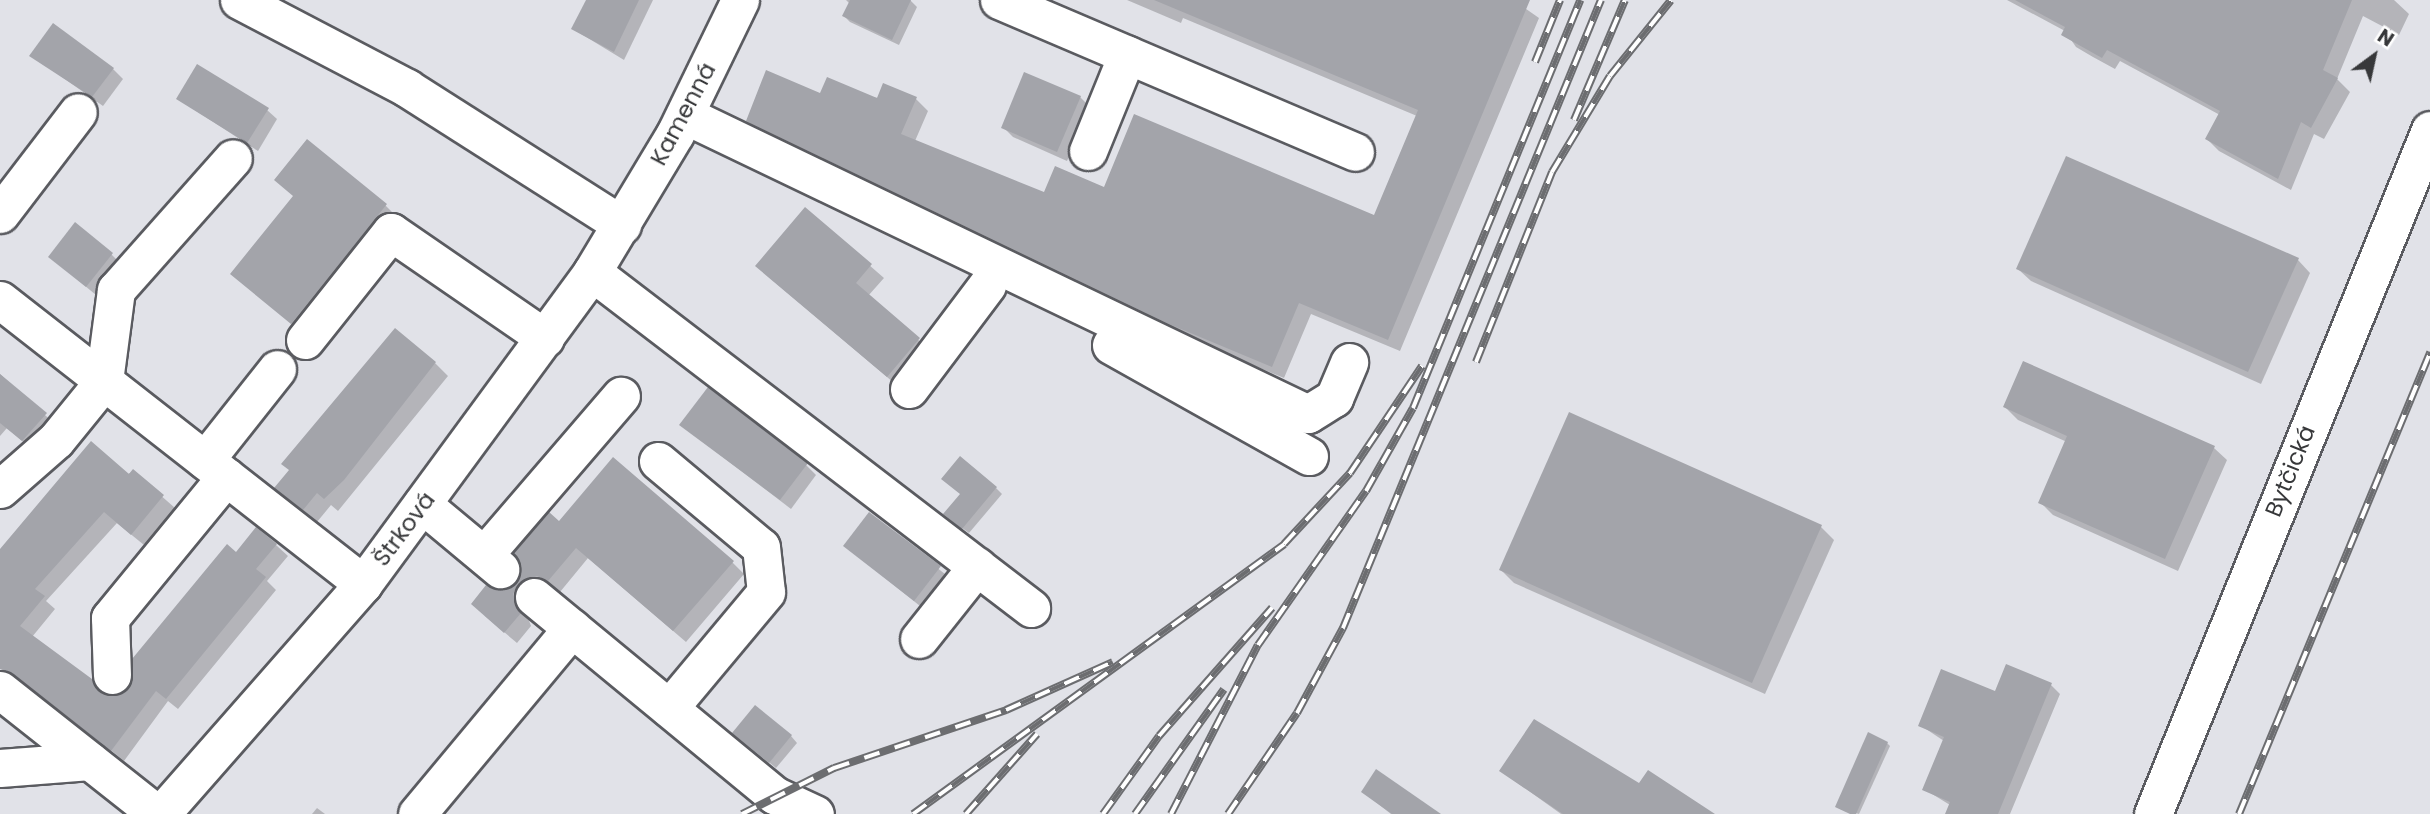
<!DOCTYPE html>
<meta charset="utf-8">
<style>
body{margin:0}
#map{position:relative;width:2430px;height:814px;overflow:hidden;background:#e1e2e8;font-family:Poppins,sans-serif}
div>[style]{position:absolute}
[style*='--x']{left:calc(var(--x)*1px);top:calc(var(--y)*1px);width:calc(var(--w)*1px);rotate:calc(var(--a)*1deg)}
.shadow>*{inset:0;background:#0003}
.building>*{inset:0;background:#a3a4aa}
.roads{filter:drop-shadow(2px 0 #5a5b60) drop-shadow(-2px 0 #5a5b60) drop-shadow(0 2px #5a5b60) drop-shadow(0 -2px #5a5b60)}
.minor>*{height:37px;margin:-18.5px;padding:0 18.5px;transform-origin:18.5px;border-radius:18.5px;background:#fff}
.rail>*{height:8px;margin-top:-4px;transform-origin:0;background:repeating-linear-gradient(90deg,#fff 0 16px,#6c6d70 0 32px);box-sizing:border-box;border-block:2px solid #6c6d70}
span{translate:-50% -50%;white-space:nowrap;text-align:center;line-height:1.15;-webkit-text-stroke:5px #fff;paint-order:stroke}
.street-label{font-size:23px;color:#37383a}
.north{position:absolute;left:2339px;top:21px;width:70px;height:70px;-webkit-text-stroke:5px #fff;paint-order:stroke;rotate:33deg;font-size:19px;font-weight:700;line-height:28px;text-align:center;color:#37383a}
.north::after{content:'';display:block;margin:auto;width:24px;height:32px;background:#37383a;clip-path:polygon(50% 0,100% 100%,50% 72%,0 100%)}
</style>
<div id="map">
<div class="shadow">
<i style="clip-path:polygon(588px 0,653px 0,624px 60px,573px 29px)"></i>
<i style="clip-path:polygon(846px 0,910px 0,917px 7px,899px 45px,850px 22px,844px 16px,850px 4px)"></i>
<i style="clip-path:polygon(1127px 0,1513px 0,1539px 18px,1400px 351px,1311px 314px,1284px 378px,1183px 336px,760px 133px,748px 121px,821px 96px,916px 99px,928px 111px,915px 141px,1044px 195px,1105px 189px,1375px 218px,1417px 116px,1183px 18px,1181px 23px)"></i>
<i style="clip-path:polygon(2007px 0,2394px 0,2409px 14px,2399px 35px,2363px 16px,2337px 79px,2350px 92px,2324px 139px,2314px 134px,2291px 190px,2219px 151px,2207px 139px,2220px 115px,2120px 61px,2115px 69px,2093px 57px,2076px 47px,2065px 31px)"></i>
<i style="clip-path:polygon(31px 55px,113px 69px,123px 79px,103px 106px)"></i>
<i style="clip-path:polygon(1080px 97px,1090px 107px,1067px 161px,1013px 137px,1003px 127px)"></i>
<i style="clip-path:polygon(178px 99px,267px 110px,277px 119px,258px 151px)"></i>
<i style="clip-path:polygon(385px 205px,397px 217px,304px 334px,232px 274px)"></i>
<i style="clip-path:polygon(805px 209px,884px 278px,868px 296px,932px 352px,900px 388px,770px 278px)"></i>
<i style="clip-path:polygon(111px 254px,121px 264px,96px 295px,50px 257px)"></i>
<i style="clip-path:polygon(2298px 260px,2310px 273px,2261px 384px,2031px 281px,2018px 269px)"></i>
<i style="clip-path:polygon(435px 363px,448px 376px,338px 511px,331px 505px,317px 522px,277px 488px)"></i>
<i style="clip-path:polygon(0 374px,57px 426px,35px 452px,7px 428px,0 436px)"></i>
<i style="clip-path:polygon(2005px 407px,2214px 448px,2227px 460px,2178px 571px,2053px 515px,2040px 502px,2067px 442px,2018px 420px)"></i>
<i style="clip-path:polygon(681px 425px,806px 465px,816px 475px,791px 509px)"></i>
<i style="clip-path:polygon(133px 471px,175px 508px,144px 545px,117px 523px,46px 601px,55px 609px,32px 637px,105px 696px,114px 698px,132px 686px,236px 555px,276px 545px,288px 556px,267px 581px,276px 590px,178px 709px,168px 701px,124px 761px,0 659px,0 552px)"></i>
<i style="clip-path:polygon(996px 488px,1002px 494px,969px 533px,951px 520px)"></i>
<i style="clip-path:polygon(869px 514px,950px 578px,925px 610px,845px 546px)"></i>
<i style="clip-path:polygon(559px 523px,732px 562px,744px 574px,686px 642px,588px 558px,560px 592px,550px 587px,524px 607px,531px 626px,517px 643px,485px 616px,497px 592px,517px 584px)"></i>
<i style="clip-path:polygon(1821px 527px,1834px 540px,1765px 694px,1514px 583px,1501px 570px)"></i>
<i style="clip-path:polygon(2051px 685px,2060px 694px,2010px 814px,1947px 814px,1950px 805px,1924px 789px,1944px 741px,1920px 725px)"></i>
<i style="clip-path:polygon(791px 736px,797px 743px,776px 768px,741px 739px)"></i>
<i style="clip-path:polygon(1887px 743px,1890px 746px,1859px 814px,1840px 809px,1837px 807px)"></i>
<i style="clip-path:polygon(1501px 771px,1639px 786px,1712px 814px,1561px 814px)"></i>
<i style="clip-path:polygon(1363px 792px,1438px 814px,1391px 814px)"></i>
<i style="clip-path:polygon(317px 808px,325px 814px,312px 814px)"></i>
</div>
<div class="building">
<i style="clip-path:polygon(586px 0,639px 0,614px 52px,571px 29px)"></i>
<i style="clip-path:polygon(850px 0,911px 0,892px 40px,842px 16px)"></i>
<i style="clip-path:polygon(1154px 0,1530px 0,1388px 340px,1299px 303px,1272px 367px,1169px 324px,746px 121px,766px 70px,820px 93px,827px 77px,877px 98px,883px 83px,917px 97px,901px 134px,1044px 192px,1055px 166px,1104px 187px,1134px 114px,1374px 215px,1418px 110px)"></i>
<i style="clip-path:polygon(2015px 0,2352px 0,2323px 70px,2338px 78px,2311px 128px,2301px 122px,2278px 179px,2205px 139px,2220px 111px,2107px 50px,2102px 58px,2061px 35px,2065px 27px)"></i>
<i style="clip-path:polygon(53px 23px,114px 68px,92px 97px,29px 56px)"></i>
<i style="clip-path:polygon(197px 64px,269px 108px,247px 143px,176px 99px)"></i>
<i style="clip-path:polygon(1024px 72px,1081px 96px,1057px 152px,1001px 128px)"></i>
<i style="clip-path:polygon(307px 139px,387px 204px,291px 324px,230px 274px,293px 196px,274px 180px)"></i>
<i style="clip-path:polygon(2066px 156px,2299px 258px,2248px 372px,2016px 269px)"></i>
<i style="clip-path:polygon(805px 207px,872px 264px,856px 283px,920px 338px,887px 377px,755px 266px)"></i>
<i style="clip-path:polygon(75px 222px,113px 253px,86px 287px,48px 257px)"></i>
<i style="clip-path:polygon(395px 328px,436px 362px,344px 480px,324px 499px,317px 493px,303px 510px,274px 488px,289px 470px,281px 464px)"></i>
<i style="clip-path:polygon(2023px 361px,2215px 446px,2165px 559px,2038px 503px,2067px 436px,2003px 407px)"></i>
<i style="clip-path:polygon(0 374px,47px 413px,22px 441px,0 423px)"></i>
<i style="clip-path:polygon(708px 387px,808px 463px,780px 500px,679px 425px)"></i>
<i style="clip-path:polygon(1569px 412px,1822px 525px,1752px 683px,1499px 570px)"></i>
<i style="clip-path:polygon(91px 441px,129px 474px,133px 469px,164px 495px,131px 535px,104px 512px,35px 589px,45px 596px,20px 626px,92px 679px,102px 693px,113px 696px,130px 685px,132px 659px,227px 544px,236px 552px,256px 527px,277px 544px,256px 569px,266px 577px,166px 699px,156px 691px,111px 751px,13px 674px,0 669px,0 549px)"></i>
<i style="clip-path:polygon(960px 456px,997px 487px,962px 529px,943px 514px,960px 494px,941px 479px)"></i>
<i style="clip-path:polygon(613px 457px,734px 561px,673px 631px,576px 548px,548px 581px,537px 576px,518px 583px,513px 594px,521px 613px,504px 633px,471px 604px,486px 585px,497px 590px,516px 583px,521px 572px,514px 553px,549px 512px,559px 521px)"></i>
<i style="clip-path:polygon(869px 512px,941px 566px,914px 601px,843px 546px)"></i>
<i style="clip-path:polygon(2006px 664px,2052px 683px,1998px 814px,1945px 814px,1950px 802px,1922px 790px,1944px 737px,1918px 726px,1941px 669px,1995px 691px)"></i>
<i style="clip-path:polygon(755px 705px,792px 735px,769px 763px,732px 733px)"></i>
<i style="clip-path:polygon(1534px 719px,1639px 783px,1648px 770px,1715px 814px,1563px 814px,1499px 771px)"></i>
<i style="clip-path:polygon(1868px 732px,1888px 742px,1856px 814px,1850px 814px,1835px 807px)"></i>
<i style="clip-path:polygon(1376px 769px,1441px 814px,1392px 814px,1361px 792px)"></i>
</div>
<div class="roads">
<div class="minor">
<i style="--x:239;--y:0;--w:190;--a:27.6"></i>
<i style="--x:407;--y:88;--w:255;--a:32.5"></i>
<i style="--x:999;--y:0;--w:387;--a:23.1"></i>
<i style="--x:685;--y:115;--w:691;--a:25.64"></i>
<i style="--x:1308;--y:414;--w:31;--a:-32"></i>
<i style="--x:1334;--y:398;--w:39;--a:-67"></i>
<i style="--x:1088;--y:151;--w:104;--a:-67.9"></i>
<i style="--x:0;--y:214;--w:128;--a:-52.6"></i>
<i style="--x:592;--y:272;--w:553;--a:37.43"></i>
<i style="--x:0;--y:300;--w:461;--a:38"></i>
<i style="--x:305;--y:340;--w:138;--a:-51.5"></i>
<i style="--x:391;--y:232;--w:187;--a:34.5"></i>
<i style="--x:1111;--y:345;--w:227;--a:29.3"></i>
<i style="--x:909;--y:389;--w:130;--a:-53.1"></i>
<i style="--x:205;--y:460;--w:116;--a:-51.6"></i>
<i style="--x:658;--y:461;--w:134;--a:39.9"></i>
<i style="--x:761;--y:547;--w:45;--a:83.7"></i>
<i style="--x:766;--y:592;--w:151;--a:129.9"></i>
<i style="--x:0;--y:489;--w:74;--a:-41.2"></i>
<i style="--x:56;--y:440;--w:76;--a:-50.9"></i>
<i style="--x:104;--y:381;--w:92;--a:-82.5"></i>
<i style="--x:116;--y:290;--w:176;--a:-48.4"></i>
<i style="--x:422;--y:504;--w:102;--a:39.8"></i>
<i style="--x:484;--y:555;--w:210;--a:-49.3"></i>
<i style="--x:534;--y:597;--w:311;--a:39.5"></i>
<i style="--x:774;--y:795;--w:45;--a:24.9"></i>
<i style="--x:919;--y:639;--w:93;--a:-51.5"></i>
<i style="--x:112;--y:675;--w:57;--a:-92"></i>
<i style="--x:110;--y:618;--w:183;--a:-50.6"></i>
<i style="--x:0;--y:690;--w:200;--a:38.3"></i>
<i style="--x:0;--y:768;--w:90;--a:-4.4"></i>
<i style="--x:161;--y:814;--w:306;--a:-48.7"></i>
<i style="--x:363;--y:584;--w:387;--a:-53.7"></i>
<i style="--x:592;--y:272;--w:161;--a:-59"></i>
<i style="--x:675;--y:134;--w:149;--a:-64.1"></i>
<i style="--x:417;--y:814;--w:242;--a:-50.2"></i>
<i style="--x:2153;--y:814;--w:738;--a:-67.95"></i>
</div>
</div>
<div class="rail">
<i style="--x:1535;--y:62;--w:67;--a:-68"></i>
<i style="--x:1574;--y:120;--w:130;--a:-67"></i>
<i style="--x:1476;--y:362;--w:205;--a:-68.2"></i>
<i style="--x:1552;--y:172;--w:112;--a:-58.9"></i>
<i style="--x:1610;--y:76;--w:97;--a:-51.2"></i>
<i style="--x:742;--y:814;--w:103;--a:-26.6"></i>
<i style="--x:834;--y:768;--w:182;--a:-18.6"></i>
<i style="--x:1006;--y:710;--w:117;--a:-24.2"></i>
<i style="--x:913;--y:814;--w:459;--a:-36"></i>
<i style="--x:1284;--y:544;--w:97;--a:-47.1"></i>
<i style="--x:1350;--y:473;--w:129;--a:-56.1"></i>
<i style="--x:966;--y:814;--w:107;--a:-48.4"></i>
<i style="--x:1103;--y:814;--w:96;--a:-54.3"></i>
<i style="--x:1159;--y:736;--w:171;--a:-48.6"></i>
<i style="--x:1135;--y:814;--w:153;--a:-54.5"></i>
<i style="--x:1171;--y:814;--w:190;--a:-62.8"></i>
<i style="--x:1258;--y:645;--w:188;--a:-55"></i>
<i style="--x:1366;--y:491;--w:95;--a:-60.5"></i>
<i style="--x:1413;--y:408;--w:441;--a:-67.7"></i>
<i style="--x:1228;--y:814;--w:122;--a:-55.7"></i>
<i style="--x:1297;--y:713;--w:97;--a:-61.6"></i>
<i style="--x:1343;--y:628;--w:679;--a:-67.67"></i>
<i style="--x:2239;--y:814;--w:500;--a:-67.5"></i>
</div>
<div class="street-label">
<span style="left:683px;top:114px;rotate:-62deg">Kamenná</span>
<span style="left:2290px;top:471px;rotate:-68deg">Bytčická</span>
<span style="left:404px;top:529px;rotate:-53deg">Štrková</span>
</div>
<div class="north">N</div>
</div>
